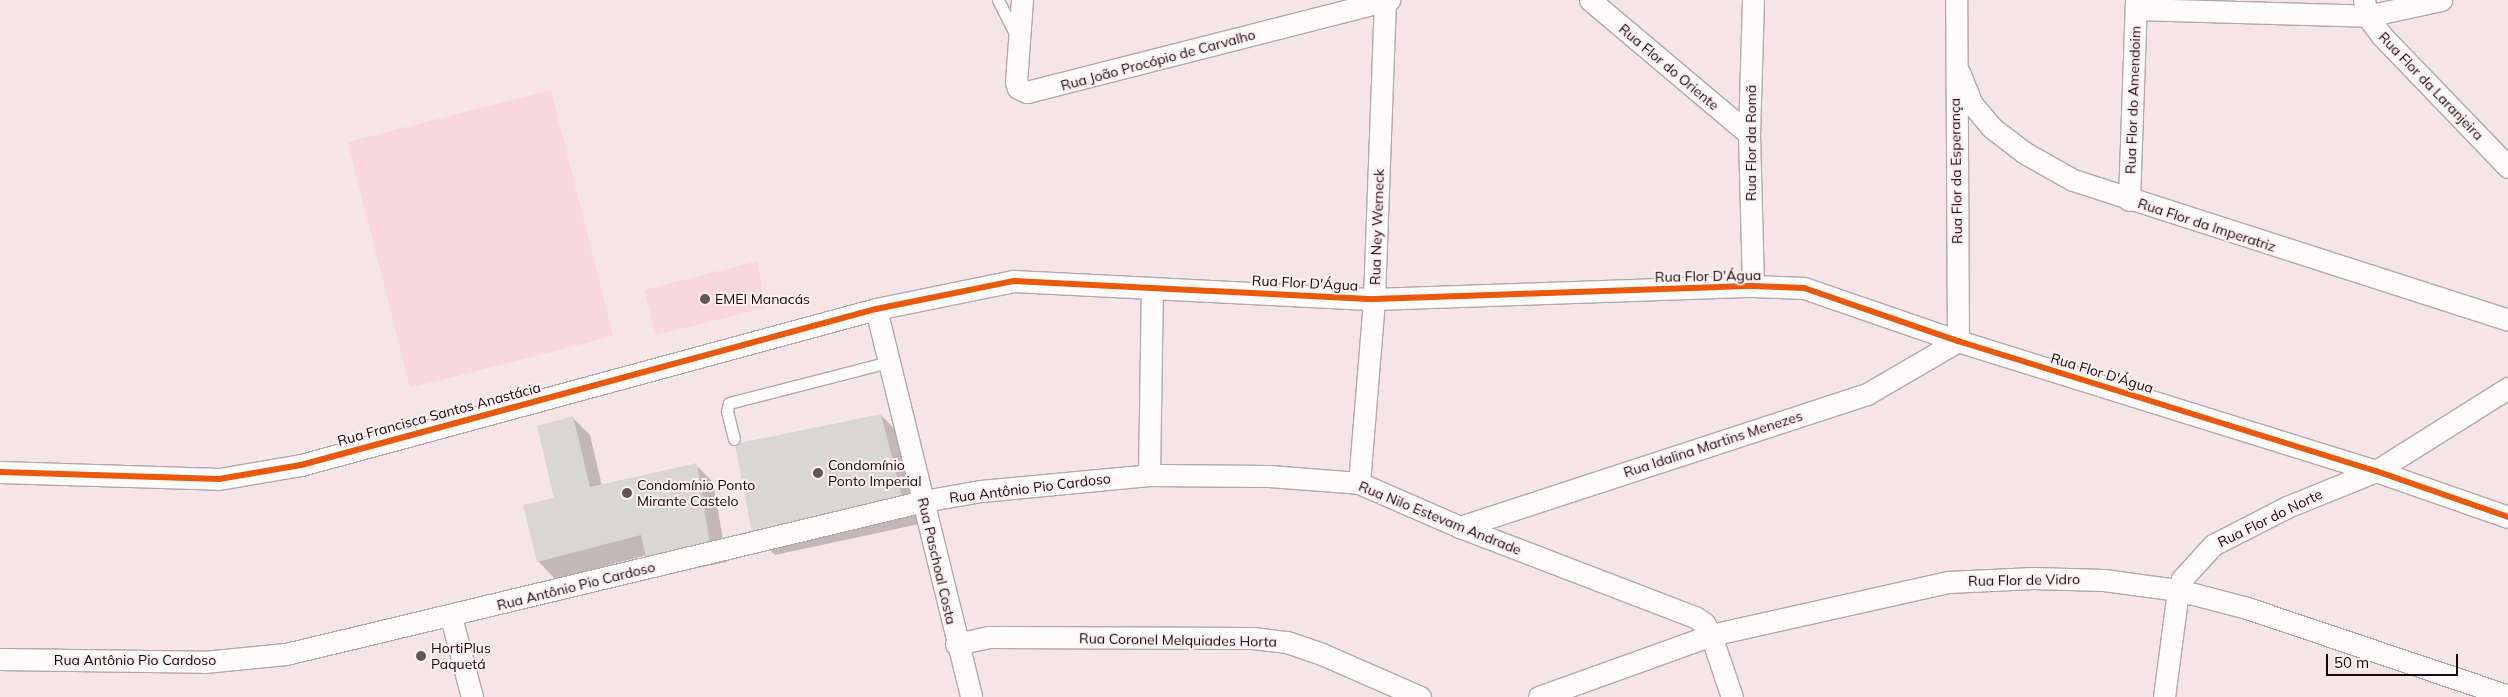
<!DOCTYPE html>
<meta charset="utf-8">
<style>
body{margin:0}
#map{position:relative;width:2508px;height:697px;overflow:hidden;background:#f5e5e8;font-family:Mulish,sans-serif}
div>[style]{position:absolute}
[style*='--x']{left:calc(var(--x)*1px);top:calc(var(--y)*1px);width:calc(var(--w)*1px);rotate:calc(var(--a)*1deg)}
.built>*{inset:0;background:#f8d7de}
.shadow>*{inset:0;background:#0003}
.building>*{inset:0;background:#d8d7d4}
.roads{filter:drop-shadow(1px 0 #b5a7aa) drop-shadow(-1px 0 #b5a7aa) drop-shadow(0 1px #b5a7aa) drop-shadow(0 -1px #b5a7aa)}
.lane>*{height:11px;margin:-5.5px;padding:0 5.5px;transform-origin:5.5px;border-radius:5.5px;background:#fefbfc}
.street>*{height:21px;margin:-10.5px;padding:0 10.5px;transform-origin:10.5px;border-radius:10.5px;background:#fefbfc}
.cycleway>*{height:6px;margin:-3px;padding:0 3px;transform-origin:3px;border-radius:3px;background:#e8590c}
.dots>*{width:14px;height:14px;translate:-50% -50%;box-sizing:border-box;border:2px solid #ffeff2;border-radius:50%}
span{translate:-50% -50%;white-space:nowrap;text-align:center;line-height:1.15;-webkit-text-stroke:4px #ffeff2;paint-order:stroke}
.street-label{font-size:14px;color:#13080a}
.poi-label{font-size:14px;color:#13080a}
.left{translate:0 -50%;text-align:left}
.scale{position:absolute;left:2326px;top:654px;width:132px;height:22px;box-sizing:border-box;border:2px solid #13080a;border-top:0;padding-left:6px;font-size:15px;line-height:18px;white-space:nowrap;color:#13080a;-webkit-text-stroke:4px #ffeff2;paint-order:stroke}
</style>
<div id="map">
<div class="built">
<i style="clip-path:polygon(551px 90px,613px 336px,410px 388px,348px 142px)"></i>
<i style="clip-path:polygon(758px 261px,765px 308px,656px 335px,644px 290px)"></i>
</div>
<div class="shadow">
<i style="clip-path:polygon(881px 415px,903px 438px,924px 523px,775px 555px,753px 533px)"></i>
<i style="clip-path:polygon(572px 417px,590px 435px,602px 486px,696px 465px,713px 482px,727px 562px,664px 575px,647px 555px,555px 579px,538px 561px,556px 499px)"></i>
</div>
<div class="building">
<i style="clip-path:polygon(881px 414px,903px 501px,752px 533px,735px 444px)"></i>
<i style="clip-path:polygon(573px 416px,590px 487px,697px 463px,710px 545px,646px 558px,641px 535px,537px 562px,523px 505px,554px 498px,537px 426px)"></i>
</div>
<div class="roads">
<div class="lane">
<i style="--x:998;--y:0;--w:39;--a:63"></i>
<i style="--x:734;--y:439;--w:29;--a:-104"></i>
<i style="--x:727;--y:411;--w:8;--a:-76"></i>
<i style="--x:729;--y:403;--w:165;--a:-14.4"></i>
</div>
<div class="street">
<i style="--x:1022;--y:0;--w:82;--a:94.2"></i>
<i style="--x:1016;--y:82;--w:6;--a:72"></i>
<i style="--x:1018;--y:88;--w:10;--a:24"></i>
<i style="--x:1027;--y:92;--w:374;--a:-14.3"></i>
<i style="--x:1590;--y:0;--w:208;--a:40.1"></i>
<i style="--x:1753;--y:0;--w:134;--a:91.7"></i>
<i style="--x:1749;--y:134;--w:152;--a:88.5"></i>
<i style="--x:2364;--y:0;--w:16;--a:79"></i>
<i style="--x:2367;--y:16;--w:25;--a:53"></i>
<i style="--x:2382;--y:36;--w:182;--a:46.1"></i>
<i style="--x:2136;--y:9;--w:231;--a:1.7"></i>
<i style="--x:2367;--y:16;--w:76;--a:-12.2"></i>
<i style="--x:1959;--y:72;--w:35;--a:68"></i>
<i style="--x:1972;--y:104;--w:30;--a:50"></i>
<i style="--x:1991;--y:127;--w:43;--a:37.4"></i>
<i style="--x:2025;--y:153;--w:55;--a:29.4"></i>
<i style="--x:2073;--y:180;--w:457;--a:17.8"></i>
<i style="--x:2129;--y:200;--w:200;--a:-88"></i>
<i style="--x:876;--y:309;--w:399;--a:76.2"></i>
<i style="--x:0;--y:472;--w:219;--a:1.8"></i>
<i style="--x:219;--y:479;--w:83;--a:-9.7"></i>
<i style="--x:301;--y:465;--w:596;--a:-15.18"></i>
<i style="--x:876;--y:309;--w:141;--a:-11.5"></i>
<i style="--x:1014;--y:281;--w:360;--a:2.9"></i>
<i style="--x:1374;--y:299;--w:379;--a:-2"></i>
<i style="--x:1753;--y:286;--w:51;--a:2.2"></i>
<i style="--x:1804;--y:288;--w:163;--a:19"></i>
<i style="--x:1958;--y:341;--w:438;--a:17.3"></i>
<i style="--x:2376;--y:471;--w:140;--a:19.2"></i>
<i style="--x:1149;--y:475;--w:187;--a:-89.1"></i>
<i style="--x:1359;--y:483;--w:185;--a:-85.3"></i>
<i style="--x:1374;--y:299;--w:299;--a:-87.9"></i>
<i style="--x:1460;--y:527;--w:428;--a:-18.1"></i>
<i style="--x:1867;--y:394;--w:105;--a:-30.2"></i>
<i style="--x:1958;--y:341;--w:341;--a:-90.3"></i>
<i style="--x:451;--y:617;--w:83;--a:75.3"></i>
<i style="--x:956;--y:644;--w:33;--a:-12"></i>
<i style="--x:988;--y:637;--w:265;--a:0.2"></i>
<i style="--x:1253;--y:638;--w:34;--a:7"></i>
<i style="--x:1287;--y:642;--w:37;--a:19"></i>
<i style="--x:1322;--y:654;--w:107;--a:23.7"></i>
<i style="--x:0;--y:659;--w:204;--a:0.8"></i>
<i style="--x:204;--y:662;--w:82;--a:-5.6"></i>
<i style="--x:286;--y:654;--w:656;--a:-13.49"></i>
<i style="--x:924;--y:501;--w:58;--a:-10"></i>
<i style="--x:981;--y:491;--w:169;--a:-5.4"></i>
<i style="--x:1149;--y:475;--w:120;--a:0.5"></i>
<i style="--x:1269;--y:476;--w:90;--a:4.4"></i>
<i style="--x:1359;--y:483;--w:110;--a:23.5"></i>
<i style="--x:1460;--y:527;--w:252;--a:21"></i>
<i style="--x:1695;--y:617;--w:11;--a:34"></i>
<i style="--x:1704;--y:623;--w:14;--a:60"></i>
<i style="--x:1711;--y:635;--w:65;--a:71.3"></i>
<i style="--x:1539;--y:697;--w:183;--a:-19.8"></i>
<i style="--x:1711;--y:635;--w:244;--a:-12.6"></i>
<i style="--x:1949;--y:582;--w:84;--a:-2.7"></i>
<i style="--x:2033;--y:578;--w:71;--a:1.6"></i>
<i style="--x:2104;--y:580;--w:75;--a:7.7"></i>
<i style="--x:2178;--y:590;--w:71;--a:14.6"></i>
<i style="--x:2247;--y:608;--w:275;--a:18.6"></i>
<i style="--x:2164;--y:697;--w:108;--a:-82.5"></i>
<i style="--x:2178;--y:590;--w:12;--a:-70"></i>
<i style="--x:2182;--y:579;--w:46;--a:-47.6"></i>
<i style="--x:2213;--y:545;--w:83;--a:-27.2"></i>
<i style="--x:2287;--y:507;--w:96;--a:-22"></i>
<i style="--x:2376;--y:471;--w:156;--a:-32.2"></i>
</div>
</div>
<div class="cycleway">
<i style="--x:0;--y:472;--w:219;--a:1.8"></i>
<i style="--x:219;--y:479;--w:83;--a:-9.7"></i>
<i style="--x:301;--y:465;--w:596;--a:-15.18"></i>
<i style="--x:876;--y:309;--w:141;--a:-11.5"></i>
<i style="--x:1014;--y:281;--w:360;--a:2.9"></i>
<i style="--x:1374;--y:299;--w:379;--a:-2"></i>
<i style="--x:1753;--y:286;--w:51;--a:2.2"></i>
<i style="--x:1804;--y:288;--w:163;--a:19"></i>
<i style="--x:1958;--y:341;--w:438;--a:17.3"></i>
<i style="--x:2376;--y:471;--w:140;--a:19.2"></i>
</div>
<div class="dots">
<i style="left:705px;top:299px;background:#625558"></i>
<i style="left:818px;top:473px;background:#625558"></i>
<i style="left:627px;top:493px;background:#625558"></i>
<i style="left:421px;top:656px;background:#625558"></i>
</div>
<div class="street-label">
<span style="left:1158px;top:60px;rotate:-15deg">Rua João Procópio de Carvalho</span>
<span style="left:1669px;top:67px;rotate:40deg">Rua Flor do Oriente</span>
<span style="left:2431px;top:86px;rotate:46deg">Rua Flor da Laranjeira</span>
<span style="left:2133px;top:100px;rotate:-88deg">Rua Flor do Amendoim</span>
<span style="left:1751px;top:143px;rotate:-90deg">Rua Flor da Romã</span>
<span style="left:1956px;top:171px;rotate:-91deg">Rua Flor da Esperança</span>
<span style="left:2207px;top:225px;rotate:18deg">Rua Flor da Imperatriz</span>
<span style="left:1377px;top:227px;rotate:-88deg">Rua Ney Werneck</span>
<span style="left:1708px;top:276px;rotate:-1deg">Rua Flor D'Água</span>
<span style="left:1305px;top:283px;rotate:3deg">Rua Flor D'Água</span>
<span style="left:2102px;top:373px;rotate:17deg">Rua Flor D'Água</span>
<span style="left:439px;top:414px;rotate:-15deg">Rua Francisca Santos Anastácia</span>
<span style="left:1713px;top:444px;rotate:-18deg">Rua Idalina Martins Menezes</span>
<span style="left:1030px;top:488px;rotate:-7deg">Rua Antônio Pio Cardoso</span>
<span style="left:1440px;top:518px;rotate:22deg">Rua Nilo Estevam Andrade</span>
<span style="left:2270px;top:518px;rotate:-26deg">Rua Flor do Norte</span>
<span style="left:937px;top:561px;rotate:77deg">Rua Paschoal Costa</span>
<span style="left:2024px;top:580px;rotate:-1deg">Rua Flor de Vidro</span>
<span style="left:576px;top:586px;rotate:-14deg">Rua Antônio Pio Cardoso</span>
<span style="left:1178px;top:640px;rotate:1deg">Rua Coronel Melquiades Horta</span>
<span style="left:135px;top:660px">Rua Antônio Pio Cardoso</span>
</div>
<div class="poi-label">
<span class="left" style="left:715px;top:299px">EMEI Manacás</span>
<span class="left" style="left:828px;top:473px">Condomínio<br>Ponto Imperial</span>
<span class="left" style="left:637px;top:493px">Condomínio Ponto<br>Mirante Castelo</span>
<span class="left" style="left:431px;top:656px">HortiPlus<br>Paquetá</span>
</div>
<div class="scale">50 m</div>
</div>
